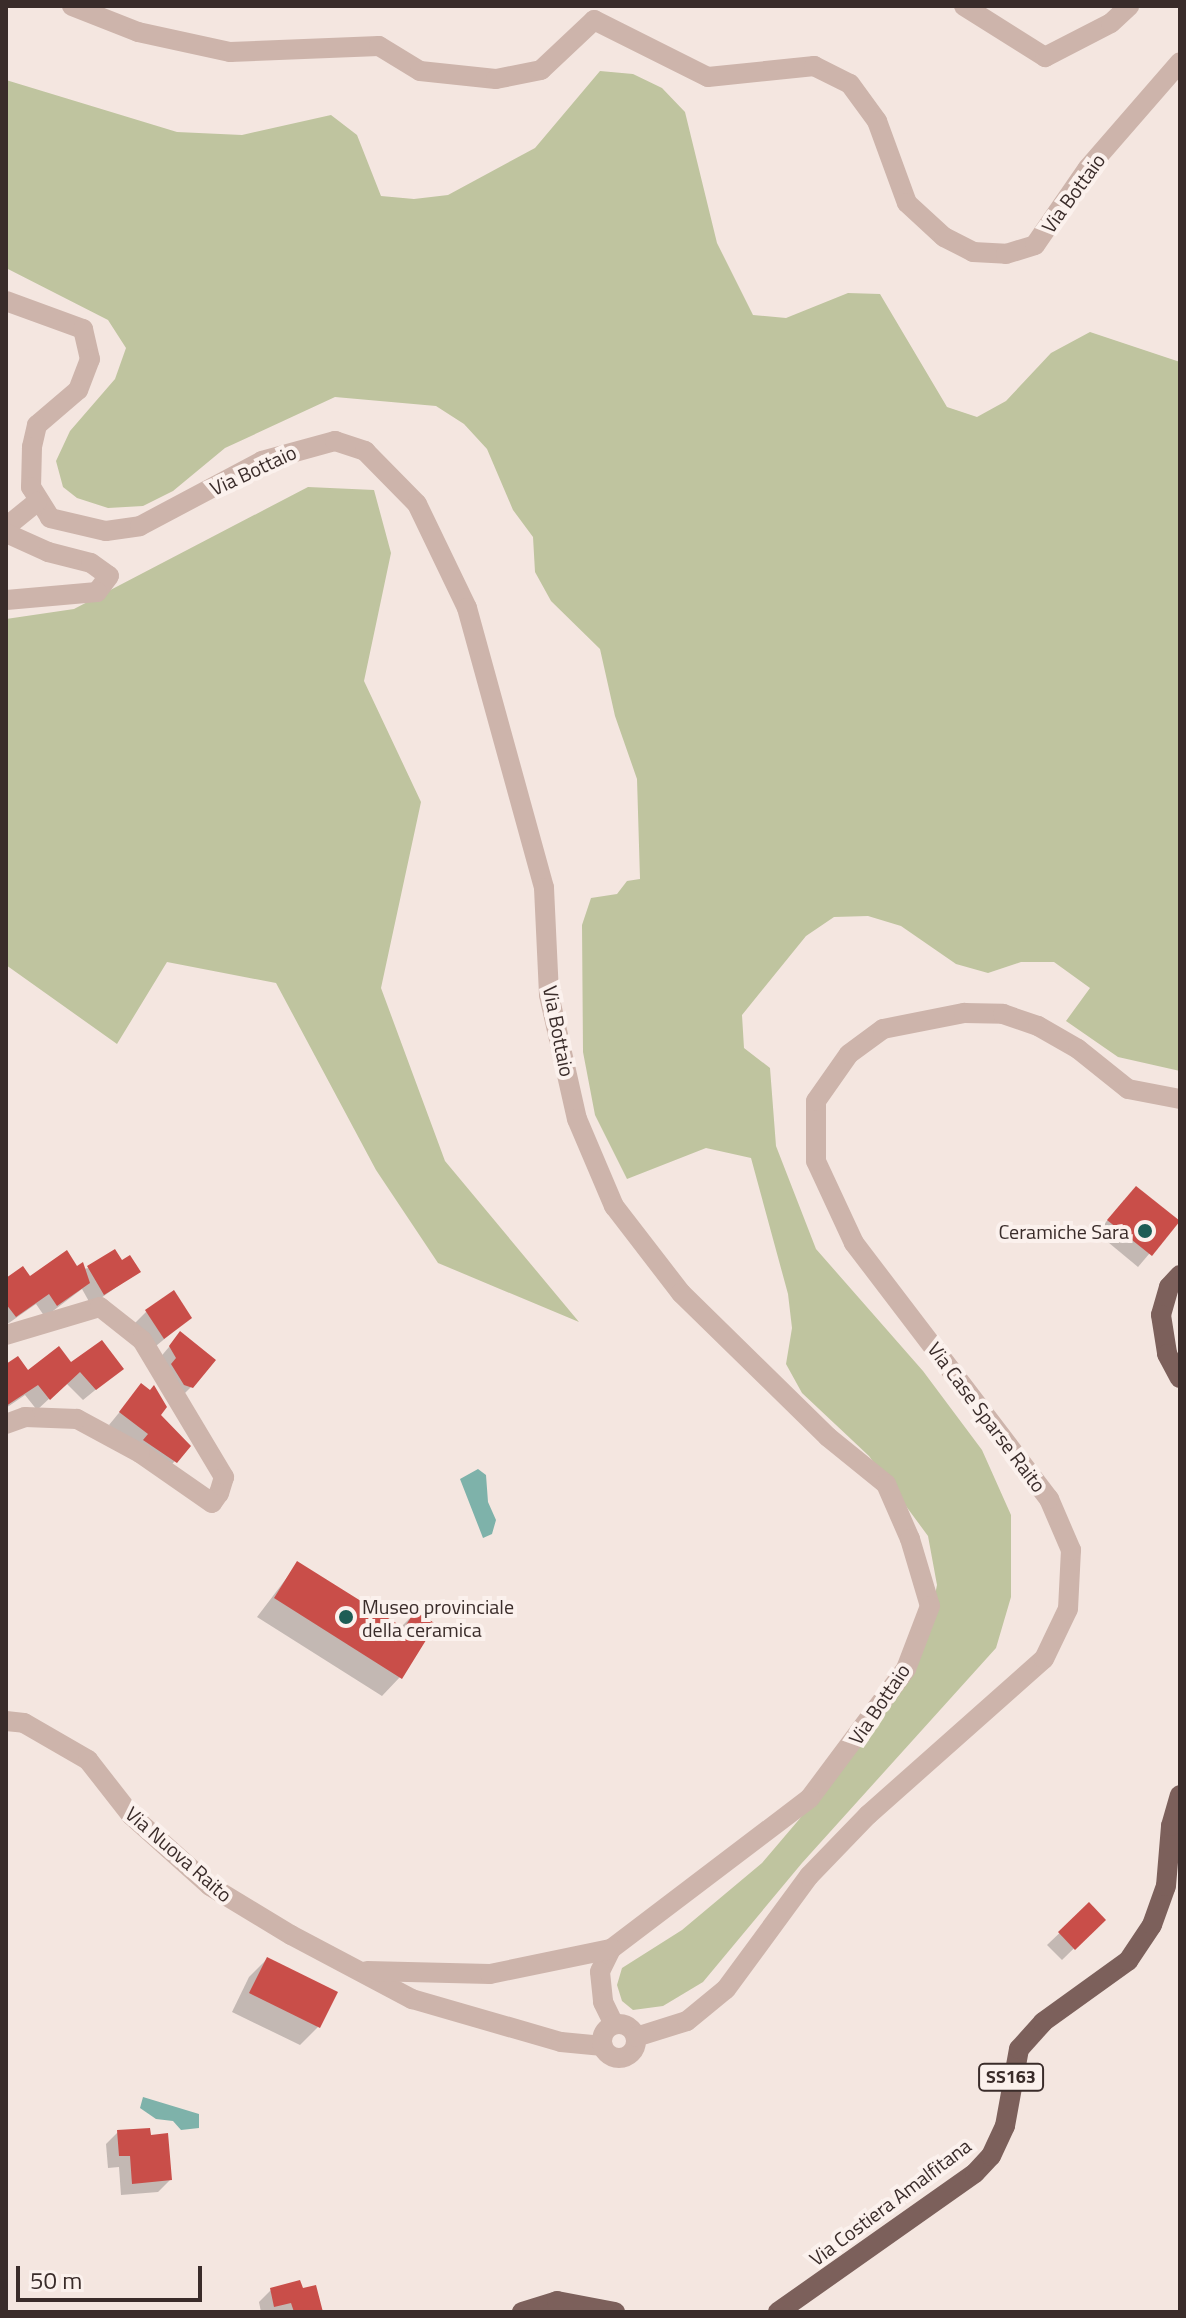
<!DOCTYPE html>
<style>
body{margin:0}
#map{position:relative;width:1186px;height:2318px;overflow:hidden;background:#f4e6e0;font-family:"Titillium Web",sans-serif}
div>[style]{position:absolute}
[style*='--x']{left:calc(var(--x)*1px);top:calc(var(--y)*1px);width:calc(var(--w)*1px);rotate:calc(var(--a)*1deg)}
.green>*{inset:0;background:#bfc49f}
.water>*{inset:0;background:#7eb2aa}
.shadow>*{inset:0;background:#0003}
.building>*{inset:0;background:#c94e49}
.minor>*{height:20px;margin:-10px;padding:0 10px;transform-origin:10px;border-radius:10px;background:#cdb4ab}
.minor>.ring{margin:-10px;padding:0;box-sizing:content-box;background:none;border:20px solid #cdb4ab;border-radius:50%}
.major>*{height:20px;margin:-10px;padding:0 10px;transform-origin:10px;border-radius:10px;background:#7c605b}
.dots>*{width:22px;height:22px;translate:-50% -50%;box-sizing:border-box;border:4px solid #fbf1ed;border-radius:50%}
span{translate:-50% -50%;white-space:nowrap;text-align:center;line-height:1.15;-webkit-text-stroke:8px #fbf1ed;paint-order:stroke}
.shield-label span{padding:2px 6px;background:#fbf1ed;border:2px solid;border-radius:6px;-webkit-text-stroke-width:0}
.shield-label{font-size:18px;color:#3a2c2a;font-weight:700}
.street-label{font-size:20px;color:#3a2c2a}
.poi-label{font-size:20px;color:#3a2c2a}
.right{translate:-100% -50%;text-align:right}
.left{translate:0 -50%;text-align:left}
.frame{position:absolute;inset:0;border:8px solid #3a2c2a;pointer-events:none}
.scale{position:absolute;left:16px;top:2266px;width:186px;height:36px;box-sizing:border-box;border:4px solid #3a2c2a;border-top:0;padding-left:10px;font-size:24px;line-height:28px;white-space:nowrap;color:#3a2c2a;-webkit-text-stroke:6px #fbf1ed;paint-order:stroke}
</style>
<div id="map">
<div class="green">
<i style="clip-path:polygon(600px 71px,633px 74px,662px 88px,685px 112px,717px 243px,753px 315px,786px 318px,848px 293px,880px 294px,947px 407px,977px 417px,1006px 401px,1051px 353px,1090px 332px,1180px 362px,1180px 1071px,1118px 1057px,1066px 1021px,1090px 988px,1054px 962px,1021px 962px,988px 973px,956px 964px,901px 926px,868px 916px,834px 917px,806px 936px,742px 1015px,744px 1048px,770px 1068px,776px 1146px,816px 1249px,923px 1371px,982px 1450px,1011px 1515px,1011px 1597px,996px 1648px,802px 1863px,703px 1982px,663px 2006px,633px 2010px,622px 2001px,617px 1985px,622px 1968px,682px 1930px,762px 1863px,825px 1789px,926px 1638px,937px 1585px,928px 1536px,869px 1456px,802px 1393px,786px 1364px,792px 1328px,788px 1294px,751px 1158px,706px 1148px,627px 1179px,595px 1115px,583px 1052px,582px 925px,591px 898px,617px 894px,627px 881px,640px 879px,637px 779px,615px 716px,600px 649px,551px 601px,535px 572px,533px 537px,513px 510px,487px 449px,464px 424px,436px 406px,335px 397px,225px 448px,173px 491px,143px 506px,108px 508px,77px 498px,63px 487px,56px 461px,70px 431px,115px 379px,126px 348px,108px 320px,6px 268px,6px 80px,177px 132px,242px 135px,331px 115px,357px 135px,381px 196px,414px 199px,448px 195px,535px 148px)"></i>
<i style="clip-path:polygon(308px 487px,374px 490px,391px 553px,364px 681px,421px 802px,381px 988px,445px 1161px,579px 1322px,438px 1263px,376px 1170px,276px 983px,167px 962px,117px 1044px,6px 965px,6px 619px,74px 609px)"></i>
</div>
<div class="water">
<i style="clip-path:polygon(478px 1469px,486px 1475px,488px 1502px,496px 1520px,492px 1534px,483px 1538px,460px 1479px)"></i>
<i style="clip-path:polygon(143px 2097px,199px 2114px,199px 2128px,181px 2130px,173px 2121px,156px 2119px,140px 2108px)"></i>
</div>
<div class="shadow">
<i style="clip-path:polygon(1124px 1200px,1177px 1221px,1138px 1267px,1097px 1233px)"></i>
<i style="clip-path:polygon(121px 1263px,138px 1272px,91px 1305px,82px 1289px,45px 1317px,36px 1304px,6px 1325px,6px 1281px)"></i>
<i style="clip-path:polygon(146px 1312px,190px 1318px,151px 1350px,134px 1324px)"></i>
<i style="clip-path:polygon(180px 1334px,191px 1387px,180px 1398px,158px 1360px)"></i>
<i style="clip-path:polygon(71px 1364px,121px 1369px,83px 1400px,66px 1383px,37px 1410px,25px 1395px,6px 1408px,6px 1367px,28px 1373px)"></i>
<i style="clip-path:polygon(141px 1386px,175px 1461px,163px 1473px,109px 1425px)"></i>
<i style="clip-path:polygon(298px 1563px,400px 1628px,415px 1613px,400px 1677px,382px 1696px,257px 1617px)"></i>
<i style="clip-path:polygon(1089px 1905px,1103px 1920px,1062px 1960px,1047px 1945px)"></i>
<i style="clip-path:polygon(267px 1959px,318px 2027px,300px 2045px,232px 2012px,249px 1977px)"></i>
<i style="clip-path:polygon(118px 2132px,170px 2180px,158px 2192px,121px 2195px,119px 2167px,108px 2168px,106px 2144px)"></i>
<i style="clip-path:polygon(271px 2290px,321px 2312px,261px 2312px,259px 2302px)"></i>
</div>
<div class="building">
<i style="clip-path:polygon(1136px 1186px,1180px 1221px,1152px 1256px,1107px 1220px)"></i>
<i style="clip-path:polygon(115px 1249px,122px 1260px,130px 1255px,141px 1272px,104px 1295px,87px 1266px)"></i>
<i style="clip-path:polygon(67px 1250px,77px 1266px,83px 1262px,90px 1283px,57px 1306px,49px 1294px,16px 1317px,6px 1304px,6px 1278px,23px 1266px,30px 1276px)"></i>
<i style="clip-path:polygon(174px 1290px,192px 1318px,164px 1339px,145px 1310px)"></i>
<i style="clip-path:polygon(180px 1331px,216px 1360px,193px 1388px,184px 1385px,171px 1364px,176px 1358px,169px 1346px)"></i>
<i style="clip-path:polygon(102px 1340px,124px 1369px,96px 1390px,80px 1372px,50px 1400px,38px 1385px,6px 1406px,6px 1364px,18px 1356px,28px 1370px,59px 1346px,71px 1362px)"></i>
<i style="clip-path:polygon(141px 1383px,150px 1390px,154px 1385px,167px 1407px,161px 1415px,191px 1446px,177px 1463px,143px 1440px,148px 1434px,119px 1412px)"></i>
<i style="clip-path:polygon(297px 1561px,404px 1628px,415px 1611px,436px 1624px,402px 1679px,274px 1598px)"></i>
<i style="clip-path:polygon(1089px 1902px,1106px 1920px,1075px 1950px,1058px 1932px)"></i>
<i style="clip-path:polygon(267px 1957px,338px 1992px,320px 2028px,249px 1993px)"></i>
<i style="clip-path:polygon(150px 2128px,151px 2135px,168px 2133px,172px 2180px,132px 2184px,130px 2156px,119px 2156px,117px 2130px)"></i>
<i style="clip-path:polygon(300px 2280px,303px 2288px,316px 2285px,323px 2312px,294px 2312px,291px 2303px,274px 2307px,270px 2288px)"></i>
</div>
<div class="minor">
<i style="--x:72;--y:6;--w:71;--a:21.5"></i>
<i style="--x:138;--y:32;--w:94;--a:12.3"></i>
<i style="--x:230;--y:52;--w:149;--a:-2.3"></i>
<i style="--x:379;--y:46;--w:48;--a:31.4"></i>
<i style="--x:420;--y:71;--w:76;--a:6"></i>
<i style="--x:496;--y:79;--w:46;--a:-11.3"></i>
<i style="--x:541;--y:70;--w:73;--a:-43.3"></i>
<i style="--x:594;--y:20;--w:127;--a:26.6"></i>
<i style="--x:708;--y:77;--w:107;--a:-5.9"></i>
<i style="--x:814;--y:66;--w:40;--a:26.6"></i>
<i style="--x:850;--y:84;--w:46;--a:53.9"></i>
<i style="--x:877;--y:121;--w:87;--a:69.9"></i>
<i style="--x:907;--y:203;--w:50;--a:42.6"></i>
<i style="--x:944;--y:237;--w:33;--a:27"></i>
<i style="--x:973;--y:252;--w:33;--a:3"></i>
<i style="--x:1006;--y:254;--w:30;--a:-17"></i>
<i style="--x:1035;--y:245;--w:93;--a:-55.5"></i>
<i style="--x:1088;--y:168;--w:140;--a:-49"></i>
<i style="--x:964;--y:6;--w:96;--a:32.2"></i>
<i style="--x:1045;--y:57;--w:74;--a:-27.3"></i>
<i style="--x:1111;--y:23;--w:25;--a:-43"></i>
<i style="--x:6;--y:301;--w:82;--a:20"></i>
<i style="--x:83;--y:329;--w:31;--a:77"></i>
<i style="--x:90;--y:359;--w:33;--a:111"></i>
<i style="--x:78;--y:390;--w:54;--a:139.5"></i>
<i style="--x:37;--y:425;--w:23;--a:103"></i>
<i style="--x:32;--y:447;--w:40;--a:91.4"></i>
<i style="--x:31;--y:487;--w:36;--a:58"></i>
<i style="--x:50;--y:518;--w:57;--a:13.1"></i>
<i style="--x:106;--y:531;--w:34;--a:-8"></i>
<i style="--x:140;--y:526;--w:138;--a:-28"></i>
<i style="--x:262;--y:461;--w:76;--a:-15.3"></i>
<i style="--x:335;--y:441;--w:32;--a:18"></i>
<i style="--x:365;--y:451;--w:74;--a:45.5"></i>
<i style="--x:417;--y:504;--w:115;--a:64.3"></i>
<i style="--x:467;--y:608;--w:290;--a:74.6"></i>
<i style="--x:544;--y:888;--w:107;--a:87.3"></i>
<i style="--x:549;--y:995;--w:127;--a:77.3"></i>
<i style="--x:577;--y:1119;--w:95;--a:67"></i>
<i style="--x:614;--y:1206;--w:110;--a:52.4"></i>
<i style="--x:681;--y:1293;--w:206;--a:44.4"></i>
<i style="--x:828;--y:1437;--w:75;--a:39"></i>
<i style="--x:886;--y:1484;--w:60;--a:66.4"></i>
<i style="--x:910;--y:1539;--w:70;--a:73.4"></i>
<i style="--x:930;--y:1606;--w:67;--a:110.9"></i>
<i style="--x:906;--y:1669;--w:161;--a:126.7"></i>
<i style="--x:810;--y:1798;--w:250;--a:142.8"></i>
<i style="--x:611;--y:1949;--w:25;--a:116"></i>
<i style="--x:600;--y:1972;--w:30;--a:84"></i>
<i style="--x:603;--y:2002;--w:25;--a:64"></i>
<i style="--x:6;--y:527;--w:40;--a:-39"></i>
<i style="--x:6;--y:533;--w:46;--a:24.3"></i>
<i style="--x:48;--y:552;--w:44;--a:14.3"></i>
<i style="--x:91;--y:563;--w:22;--a:36"></i>
<i style="--x:109;--y:576;--w:20;--a:127"></i>
<i style="--x:97;--y:592;--w:91;--a:175"></i>
<i style="--x:6;--y:1335;--w:98;--a:-16.6"></i>
<i style="--x:100;--y:1307;--w:53;--a:38.2"></i>
<i style="--x:142;--y:1340;--w:160;--a:59.1"></i>
<i style="--x:224;--y:1477;--w:17;--a:107"></i>
<i style="--x:219;--y:1493;--w:12;--a:125"></i>
<i style="--x:212;--y:1503;--w:88;--a:-145.2"></i>
<i style="--x:140;--y:1453;--w:72;--a:-151.6"></i>
<i style="--x:77;--y:1419;--w:52;--a:-177.8"></i>
<i style="--x:25;--y:1417;--w:20;--a:160"></i>
<i style="--x:6;--y:1721;--w:18;--a:6"></i>
<i style="--x:24;--y:1723;--w:74;--a:30"></i>
<i style="--x:88;--y:1760;--w:70;--a:52"></i>
<i style="--x:131;--y:1815;--w:106;--a:41.9"></i>
<i style="--x:210;--y:1886;--w:95;--a:31.2"></i>
<i style="--x:291;--y:1935;--w:137;--a:27.9"></i>
<i style="--x:412;--y:1999;--w:155;--a:16.1"></i>
<i style="--x:561;--y:2042;--w:42;--a:5.4"></i>
<i style="--x:367;--y:1971;--w:123;--a:1.4"></i>
<i style="--x:490;--y:1974;--w:124;--a:-11.7"></i>
<i class="ring" style="left:602px;top:2024px;width:14px;height:14px"></i>
<i style="--x:636;--y:2037;--w:53;--a:-17.4"></i>
<i style="--x:687;--y:2021;--w:50;--a:-39.4"></i>
<i style="--x:726;--y:1989;--w:140;--a:-53.7"></i>
<i style="--x:809;--y:1876;--w:85;--a:-46"></i>
<i style="--x:868;--y:1815;--w:235;--a:-41.6"></i>
<i style="--x:1044;--y:1659;--w:55;--a:-64.4"></i>
<i style="--x:1068;--y:1609;--w:59;--a:-87.1"></i>
<i style="--x:1071;--y:1550;--w:56;--a:-113.3"></i>
<i style="--x:1049;--y:1499;--w:322;--a:-127.3"></i>
<i style="--x:854;--y:1243;--w:90;--a:-114.9"></i>
<i style="--x:816;--y:1161;--w:60;--a:-90"></i>
<i style="--x:816;--y:1101;--w:57;--a:-54.9"></i>
<i style="--x:849;--y:1054;--w:42;--a:-36.3"></i>
<i style="--x:883;--y:1029;--w:83;--a:-11.2"></i>
<i style="--x:964;--y:1013;--w:39;--a:1"></i>
<i style="--x:1003;--y:1014;--w:37;--a:19"></i>
<i style="--x:1038;--y:1026;--w:46;--a:29.9"></i>
<i style="--x:1078;--y:1049;--w:64;--a:38.7"></i>
<i style="--x:1128;--y:1089;--w:53;--a:10.9"></i>
</div>
<div class="major">
<i style="--x:1180;--y:1275;--w:16;--a:133"></i>
<i style="--x:1169;--y:1287;--w:29;--a:106"></i>
<i style="--x:1161;--y:1315;--w:39;--a:81"></i>
<i style="--x:1167;--y:1354;--w:27;--a:62"></i>
<i style="--x:522;--y:2312;--w:37;--a:-17"></i>
<i style="--x:557;--y:2301;--w:59;--a:10.7"></i>
<i style="--x:778;--y:2312;--w:241;--a:-35.2"></i>
<i style="--x:975;--y:2173;--w:23;--a:-47"></i>
<i style="--x:991;--y:2156;--w:33;--a:-65"></i>
<i style="--x:1005;--y:2126;--w:78;--a:-79.7"></i>
<i style="--x:1019;--y:2049;--w:36;--a:-48"></i>
<i style="--x:1043;--y:2022;--w:105;--a:-35.7"></i>
<i style="--x:1128;--y:1961;--w:43;--a:-56.3"></i>
<i style="--x:1152;--y:1925;--w:41;--a:-70.3"></i>
<i style="--x:1166;--y:1886;--w:60;--a:-85.2"></i>
<i style="--x:1171;--y:1826;--w:32;--a:-74"></i>
</div>
<div class="dots">
<i style="left:1145px;top:1231px;background:#1e5d55"></i>
<i style="left:346px;top:1617px;background:#1e5d55"></i>
</div>
<div class="shield-label">
<span style="left:1011px;top:2077px">SS163</span>
</div>
<div class="street-label">
<span style="left:1073px;top:193px;rotate:-54deg">Via Bottaio</span>
<span style="left:253px;top:470px;rotate:-25deg">Via Bottaio</span>
<span style="left:559px;top:1031px;rotate:79deg">Via Bottaio</span>
<span style="left:987px;top:1417px;rotate:53deg">Via Case Sparse Raito</span>
<span style="left:879px;top:1704px;rotate:-56deg">Via Bottaio</span>
<span style="left:179px;top:1854px;rotate:41deg">Via Nuova Raito</span>
<span style="left:890px;top:2202px;rotate:-37deg">Via Costiera Amalfitana</span>
</div>
<div class="poi-label">
<span class="right" style="left:1129px;top:1231px">Ceramiche Sara</span>
<span class="left" style="left:362px;top:1618px">Museo provinciale<br>della ceramica</span>
</div>
<div class="frame"></div>
<div class="scale">50 m</div>
</div>
